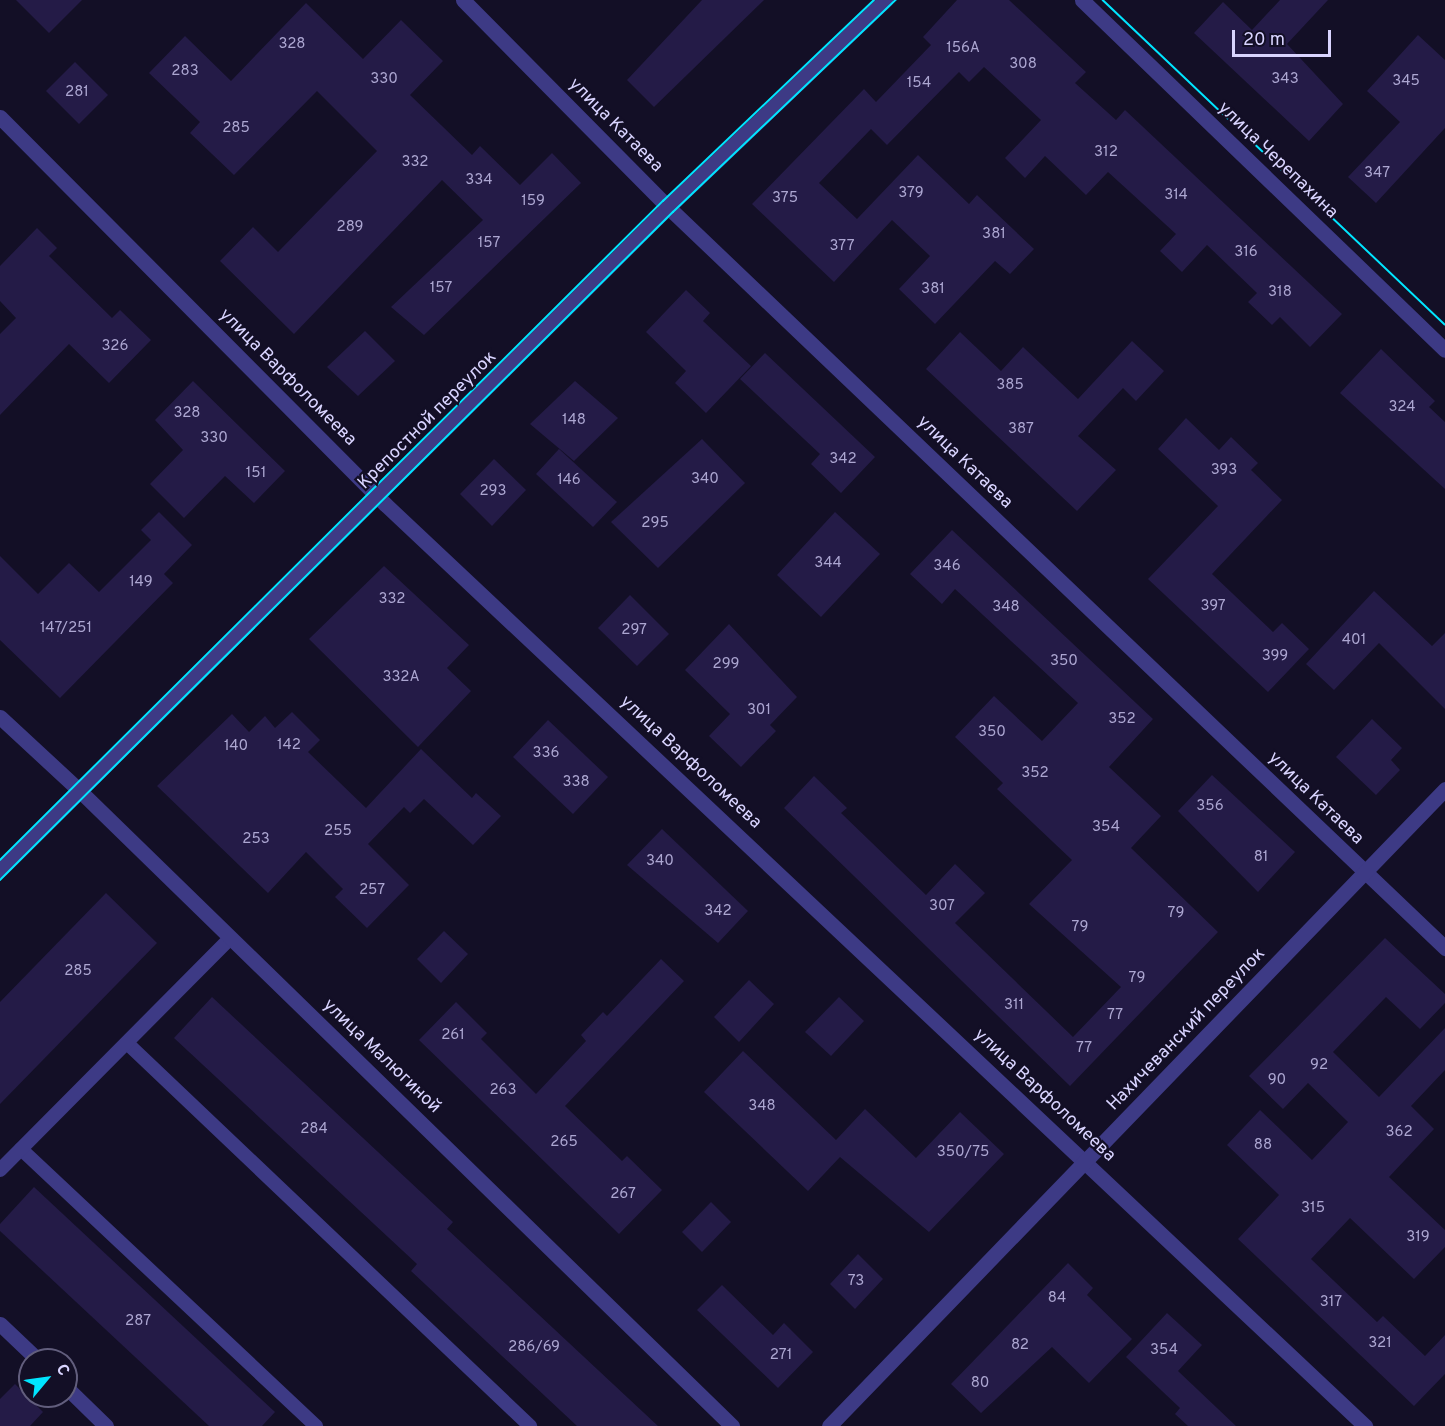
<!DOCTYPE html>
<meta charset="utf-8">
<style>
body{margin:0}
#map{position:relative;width:1445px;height:1426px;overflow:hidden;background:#130f26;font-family:Overpass,sans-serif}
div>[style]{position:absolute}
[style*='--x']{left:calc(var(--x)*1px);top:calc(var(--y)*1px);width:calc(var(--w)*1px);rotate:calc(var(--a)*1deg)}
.building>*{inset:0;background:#241b47}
.service>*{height:14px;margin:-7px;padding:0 7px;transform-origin:7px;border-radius:7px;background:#3d3a85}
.minor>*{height:15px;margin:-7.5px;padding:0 7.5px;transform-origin:7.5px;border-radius:7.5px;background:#3d3a85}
.tertiary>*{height:15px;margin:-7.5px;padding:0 7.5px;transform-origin:7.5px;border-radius:7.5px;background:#3d3a85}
.tram>*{height:1.5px;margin:-0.75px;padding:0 0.75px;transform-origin:0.75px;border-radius:0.75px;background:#00e5ff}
span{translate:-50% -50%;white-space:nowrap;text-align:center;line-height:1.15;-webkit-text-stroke:4.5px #130f26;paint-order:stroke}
.number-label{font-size:15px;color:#aca6d1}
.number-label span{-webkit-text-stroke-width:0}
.street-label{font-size:18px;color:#d9d4ff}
.north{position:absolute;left:18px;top:1348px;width:60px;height:60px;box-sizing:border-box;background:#130f26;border:2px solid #625e7d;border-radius:50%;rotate:61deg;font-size:16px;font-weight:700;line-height:24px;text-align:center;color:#d9d4ff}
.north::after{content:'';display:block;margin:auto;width:21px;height:27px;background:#00e5ff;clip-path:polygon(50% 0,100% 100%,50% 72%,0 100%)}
.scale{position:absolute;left:1232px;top:30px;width:99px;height:27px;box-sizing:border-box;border:3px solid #d9d4ff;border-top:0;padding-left:8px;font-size:18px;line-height:21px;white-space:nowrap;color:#d9d4ff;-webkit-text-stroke:4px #130f26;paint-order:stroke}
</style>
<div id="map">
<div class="building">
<i style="clip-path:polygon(16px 0,82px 0,49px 33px)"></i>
<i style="clip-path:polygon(702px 0,764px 0,654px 107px,627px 80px)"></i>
<i style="clip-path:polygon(957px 0,1009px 0,1086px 72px,1075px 83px,1116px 120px,1125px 110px,1342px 314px,1310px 347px,1280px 317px,1272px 325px,1248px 302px,1257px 293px,1207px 245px,1182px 272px,1160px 251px,1176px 234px,1108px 172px,1086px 195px,1045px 156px,1025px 178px,1005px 158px,1041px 120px,984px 67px,969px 82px,959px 72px,887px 145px,871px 129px,819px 183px,857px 219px,918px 155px,969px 204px,977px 195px,1034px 249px,1010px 274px,995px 261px,935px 324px,899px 289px,930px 256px,892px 220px,834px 282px,752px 204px,864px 89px,876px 102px,931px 45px,923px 37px)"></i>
<i style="clip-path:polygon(1280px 0,1328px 0,1287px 44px,1343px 104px,1309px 141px,1194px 33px,1223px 2px,1252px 30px)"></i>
<i style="clip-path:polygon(306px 3px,363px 59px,401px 20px,443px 61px,410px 95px,472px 155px,480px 146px,520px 185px,552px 153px,581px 183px,424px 335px,391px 307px,483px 220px,442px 180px,294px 334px,220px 261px,253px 227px,278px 252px,377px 151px,317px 91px,234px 175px,190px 133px,200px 122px,149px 73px,185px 36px,231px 81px)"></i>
<i style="clip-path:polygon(1418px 35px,1445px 60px,1445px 128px,1376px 203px,1348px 177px,1400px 122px,1367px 91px)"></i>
<i style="clip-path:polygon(75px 62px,108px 95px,79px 124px,46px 91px)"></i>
<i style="clip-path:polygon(37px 228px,57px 248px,49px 256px,112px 318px,120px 310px,151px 340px,109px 383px,69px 344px,0 415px,0 334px,16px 318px,0 301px,0 266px)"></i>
<i style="clip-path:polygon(686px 290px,710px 313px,703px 321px,751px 366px,706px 413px,675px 383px,686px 371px,646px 332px)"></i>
<i style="clip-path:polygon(365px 331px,395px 361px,358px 396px,327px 367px)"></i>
<i style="clip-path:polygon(960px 332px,1001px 371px,1023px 347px,1078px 399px,1132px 341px,1164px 371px,1136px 401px,1123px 388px,1078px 436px,1116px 470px,1077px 511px,926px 369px)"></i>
<i style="clip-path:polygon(1381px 349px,1435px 401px,1429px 407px,1445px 422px,1445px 489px,1340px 393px)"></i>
<i style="clip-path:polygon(765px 353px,875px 457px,841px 493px,811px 464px,820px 454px,740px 379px)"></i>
<i style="clip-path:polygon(193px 381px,285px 471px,254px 503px,225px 476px,184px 518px,150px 484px,183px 450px,155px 420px)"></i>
<i style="clip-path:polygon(575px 381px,618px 418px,574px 461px,530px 424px)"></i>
<i style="clip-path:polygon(1186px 418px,1219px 450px,1231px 437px,1258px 463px,1251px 470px,1282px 500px,1212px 574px,1273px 632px,1282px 623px,1309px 649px,1268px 692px,1148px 579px,1218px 506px,1158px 449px)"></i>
<i style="clip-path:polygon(702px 439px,745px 483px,658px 568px,611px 522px)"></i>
<i style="clip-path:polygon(559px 449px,617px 502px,593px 527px,536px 474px)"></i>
<i style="clip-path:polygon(494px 459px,526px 490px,492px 526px,460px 494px)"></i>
<i style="clip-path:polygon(159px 512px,192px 545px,164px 574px,173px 583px,60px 698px,0 640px,0 556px,38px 594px,69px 563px,99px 592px,151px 540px,141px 530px)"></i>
<i style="clip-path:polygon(835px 512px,880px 554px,821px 617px,777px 575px)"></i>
<i style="clip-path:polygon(952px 530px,1153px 719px,1109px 767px,1161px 816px,1131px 848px,1218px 932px,1070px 1086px,784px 808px,814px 776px,847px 808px,841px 813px,926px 895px,955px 864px,985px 893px,955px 923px,1073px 1037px,1121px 987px,1029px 904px,1072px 860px,997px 789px,1003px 783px,955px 737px,994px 696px,1042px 741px,1078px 703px,955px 589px,942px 604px,910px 574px)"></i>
<i style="clip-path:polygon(384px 566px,469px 645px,447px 668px,471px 691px,418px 747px,309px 639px)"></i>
<i style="clip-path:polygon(1374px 591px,1432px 646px,1445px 633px,1445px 709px,1379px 643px,1334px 690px,1306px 664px)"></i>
<i style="clip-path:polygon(630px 595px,669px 634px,637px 666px,598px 628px)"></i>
<i style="clip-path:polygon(729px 624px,797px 697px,770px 725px,776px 731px,741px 767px,709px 736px,730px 714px,685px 670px)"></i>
<i style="clip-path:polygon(292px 712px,320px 740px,308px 752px,366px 808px,421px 749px,472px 798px,476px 793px,501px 816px,473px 845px,424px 799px,410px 813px,404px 807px,368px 844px,409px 885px,367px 928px,335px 897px,343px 889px,306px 852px,268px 893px,157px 786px,232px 714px,249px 732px,265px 716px,275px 728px)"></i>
<i style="clip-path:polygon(1372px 719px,1402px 748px,1391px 760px,1400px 770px,1376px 795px,1336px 757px)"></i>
<i style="clip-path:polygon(548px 720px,608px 777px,573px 814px,513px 757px)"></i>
<i style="clip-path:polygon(1212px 775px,1295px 852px,1258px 892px,1178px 811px)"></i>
<i style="clip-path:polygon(662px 829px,748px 911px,718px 943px,627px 865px)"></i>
<i style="clip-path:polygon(106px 893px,157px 943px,0 1104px,0 1002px)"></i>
<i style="clip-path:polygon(444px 931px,468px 954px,441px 983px,417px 959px)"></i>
<i style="clip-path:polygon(1385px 938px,1445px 994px,1445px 1003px,1420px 1029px,1386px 997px,1333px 1052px,1379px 1097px,1445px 1028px,1445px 1070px,1411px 1106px,1434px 1129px,1389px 1177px,1445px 1230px,1445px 1247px,1414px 1279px,1350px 1218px,1311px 1259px,1377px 1322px,1383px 1316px,1425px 1356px,1445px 1335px,1445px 1374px,1414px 1406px,1238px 1239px,1279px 1195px,1227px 1145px,1260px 1110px,1312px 1160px,1348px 1122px,1308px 1083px,1283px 1109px,1249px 1076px)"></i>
<i style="clip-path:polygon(661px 959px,684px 981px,565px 1106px,622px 1161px,627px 1156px,662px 1190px,619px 1234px,419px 1040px,456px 1002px,487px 1033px,481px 1039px,536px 1094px,586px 1041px,581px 1035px,603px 1012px,607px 1016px)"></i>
<i style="clip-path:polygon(749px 980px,774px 1004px,739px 1042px,714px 1017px)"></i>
<i style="clip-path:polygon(212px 997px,453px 1222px,447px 1229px,658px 1426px,577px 1426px,411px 1271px,417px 1264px,174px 1038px)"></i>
<i style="clip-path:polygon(839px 997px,864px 1021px,831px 1056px,805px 1032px)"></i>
<i style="clip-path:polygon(743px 1051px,836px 1140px,865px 1109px,916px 1158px,960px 1112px,1004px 1154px,929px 1232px,840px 1157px,808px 1191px,704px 1092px)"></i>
<i style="clip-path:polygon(34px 1187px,275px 1412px,262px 1426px,209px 1426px,0 1231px,0 1224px)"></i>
<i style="clip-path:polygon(711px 1202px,731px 1222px,702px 1252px,682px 1232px)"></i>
<i style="clip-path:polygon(858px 1254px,883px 1279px,855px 1309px,830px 1284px)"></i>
<i style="clip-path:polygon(1068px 1263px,1093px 1288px,1087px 1295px,1132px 1339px,1089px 1383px,1052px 1347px,981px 1413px,951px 1384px)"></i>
<i style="clip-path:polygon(722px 1285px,773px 1335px,784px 1323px,813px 1352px,778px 1388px,697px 1310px)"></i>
<i style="clip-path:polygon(1167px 1313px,1202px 1345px,1178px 1371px,1236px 1426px,1188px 1426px,1175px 1414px,1180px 1408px,1126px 1357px)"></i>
<i style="clip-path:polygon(15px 1384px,43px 1412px,30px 1426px,0 1426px,0 1399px)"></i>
</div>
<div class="service">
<i style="--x:128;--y:1044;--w:555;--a:43.54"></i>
<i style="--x:21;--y:1149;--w:405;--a:43.2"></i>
<i style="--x:0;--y:1170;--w:327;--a:-45.2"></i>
</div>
<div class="minor">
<i style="--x:463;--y:0;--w:291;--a:45.3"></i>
<i style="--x:668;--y:207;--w:1074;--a:43.64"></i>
<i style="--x:1082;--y:0;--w:504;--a:43.96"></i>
<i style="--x:0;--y:117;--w:546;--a:45.15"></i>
<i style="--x:385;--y:504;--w:1346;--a:43.25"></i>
<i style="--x:81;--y:792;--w:909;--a:44.24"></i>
<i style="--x:0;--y:1324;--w:52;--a:43.5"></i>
<i style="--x:66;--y:1387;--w:56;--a:44.3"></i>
<i style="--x:829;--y:1426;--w:886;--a:-45.96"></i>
</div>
<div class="tertiary">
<i style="--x:0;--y:717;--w:110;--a:42.8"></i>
<i style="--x:0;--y:870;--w:941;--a:-44.78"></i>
<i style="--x:668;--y:207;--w:300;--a:-43.6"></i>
</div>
<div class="tram">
<i style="--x:1103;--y:0;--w:471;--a:43.5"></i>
<i style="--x:0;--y:860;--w:935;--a:-44.83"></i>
<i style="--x:663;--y:201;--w:291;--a:-43.6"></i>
<i style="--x:0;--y:880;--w:948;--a:-44.79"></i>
<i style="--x:673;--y:212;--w:308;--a:-43.6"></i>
</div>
<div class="number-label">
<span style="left:292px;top:45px">328</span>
<span style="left:963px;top:49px">156А</span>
<span style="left:1023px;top:65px">308</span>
<span style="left:185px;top:72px">283</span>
<span style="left:384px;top:80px">330</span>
<span style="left:1285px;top:80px">343</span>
<span style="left:1406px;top:82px">345</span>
<span style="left:919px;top:84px">154</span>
<span style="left:77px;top:93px">281</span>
<span style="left:236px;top:129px">285</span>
<span style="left:1106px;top:153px">312</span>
<span style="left:415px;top:163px">332</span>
<span style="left:1377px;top:174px">347</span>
<span style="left:479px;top:181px">334</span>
<span style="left:911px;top:194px">379</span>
<span style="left:1176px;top:196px">314</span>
<span style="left:785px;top:199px">375</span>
<span style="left:533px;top:202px">159</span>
<span style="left:350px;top:228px">289</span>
<span style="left:994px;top:235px">381</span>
<span style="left:489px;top:244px">157</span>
<span style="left:842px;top:247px">377</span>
<span style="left:1246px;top:253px">316</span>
<span style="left:441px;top:289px">157</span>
<span style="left:933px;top:290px">381</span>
<span style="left:1280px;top:293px">318</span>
<span style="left:115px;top:347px">326</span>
<span style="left:1010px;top:386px">385</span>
<span style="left:1402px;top:408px">324</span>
<span style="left:187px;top:414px">328</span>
<span style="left:574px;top:421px">148</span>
<span style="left:1021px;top:430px">387</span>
<span style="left:214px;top:439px">330</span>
<span style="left:843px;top:460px">342</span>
<span style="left:1224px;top:471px">393</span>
<span style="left:256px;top:474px">151</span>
<span style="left:705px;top:480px">340</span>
<span style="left:569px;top:481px">146</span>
<span style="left:493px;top:492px">293</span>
<span style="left:655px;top:524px">295</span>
<span style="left:828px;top:564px">344</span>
<span style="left:947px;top:567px">346</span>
<span style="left:141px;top:583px">149</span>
<span style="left:392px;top:600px">332</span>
<span style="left:1213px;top:607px">397</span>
<span style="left:1006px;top:608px">348</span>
<span style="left:66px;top:629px">147/251</span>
<span style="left:634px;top:631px">297</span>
<span style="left:1354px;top:641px">401</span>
<span style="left:1275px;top:657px">399</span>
<span style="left:1064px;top:662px">350</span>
<span style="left:726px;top:665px">299</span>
<span style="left:401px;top:678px">332А</span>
<span style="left:759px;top:711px">301</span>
<span style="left:1122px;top:720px">352</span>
<span style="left:992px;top:733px">350</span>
<span style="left:289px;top:746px">142</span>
<span style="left:236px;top:747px">140</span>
<span style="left:546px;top:754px">336</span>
<span style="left:1035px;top:774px">352</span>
<span style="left:576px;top:783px">338</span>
<span style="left:1210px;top:807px">356</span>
<span style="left:1106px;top:828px">354</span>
<span style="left:338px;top:832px">255</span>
<span style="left:256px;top:840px">253</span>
<span style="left:1261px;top:858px">81</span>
<span style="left:660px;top:862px">340</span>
<span style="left:372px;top:891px">257</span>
<span style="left:942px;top:907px">307</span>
<span style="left:718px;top:912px">342</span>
<span style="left:1176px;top:914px">79</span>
<span style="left:1080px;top:928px">79</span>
<span style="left:78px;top:972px">285</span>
<span style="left:1137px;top:979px">79</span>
<span style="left:1014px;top:1006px">311</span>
<span style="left:1115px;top:1016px">77</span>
<span style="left:453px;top:1036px">261</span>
<span style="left:1084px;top:1049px">77</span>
<span style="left:1319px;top:1066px">92</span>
<span style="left:1277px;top:1081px">90</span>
<span style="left:503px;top:1091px">263</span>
<span style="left:762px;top:1107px">348</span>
<span style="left:314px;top:1130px">284</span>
<span style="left:1399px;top:1133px">362</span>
<span style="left:564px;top:1143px">265</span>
<span style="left:1263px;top:1146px">88</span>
<span style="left:963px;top:1153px">350/75</span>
<span style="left:623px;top:1195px">267</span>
<span style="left:1313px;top:1209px">315</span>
<span style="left:1418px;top:1238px">319</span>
<span style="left:856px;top:1282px">73</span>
<span style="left:1057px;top:1299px">84</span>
<span style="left:1331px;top:1303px">317</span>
<span style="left:138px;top:1322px">287</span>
<span style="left:1380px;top:1344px">321</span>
<span style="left:1020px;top:1346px">82</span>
<span style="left:534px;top:1348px">286/69</span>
<span style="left:1164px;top:1351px">354</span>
<span style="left:781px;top:1356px">271</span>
<span style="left:980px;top:1384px">80</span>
</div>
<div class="street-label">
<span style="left:615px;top:126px;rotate:45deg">улица Катаева</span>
<span style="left:1277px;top:161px;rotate:44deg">улица Черепахина</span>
<span style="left:287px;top:378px;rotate:45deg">улица Варфоломеева</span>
<span style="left:428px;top:421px;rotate:-45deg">Крепостной переулок</span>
<span style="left:964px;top:463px;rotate:44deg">улица Катаева</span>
<span style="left:690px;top:763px;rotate:43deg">улица Варфоломеева</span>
<span style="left:1315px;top:799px;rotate:44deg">улица Катаева</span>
<span style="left:1187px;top:1030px;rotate:-46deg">Нахичеванский переулок</span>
<span style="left:381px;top:1057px;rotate:44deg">улица Малюгиной</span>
<span style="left:1044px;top:1096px;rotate:43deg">улица Варфоломеева</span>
</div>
<div class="north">С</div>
<div class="scale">20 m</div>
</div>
